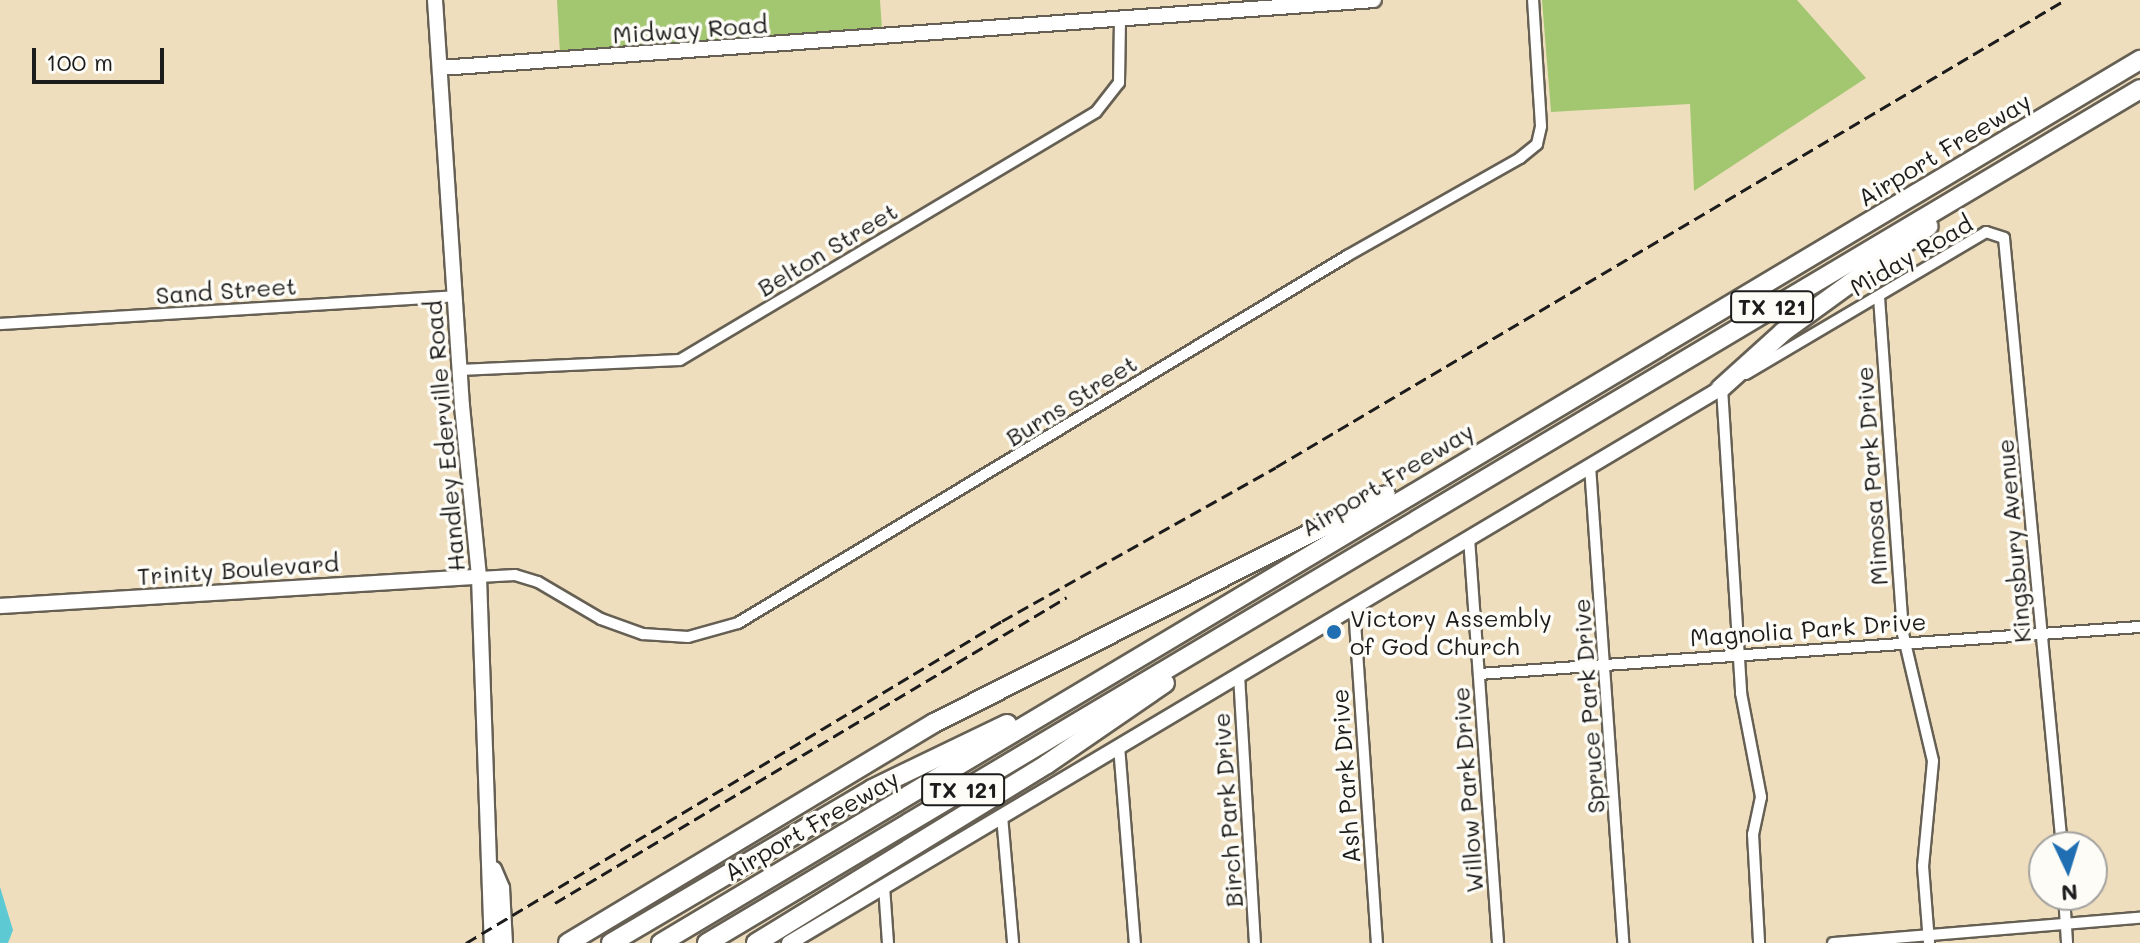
<!DOCTYPE html>
<style>
body{margin:0}
#map{position:relative;width:2140px;height:943px;overflow:hidden;background:#efdebd;font-family:Mali,sans-serif}
div>[style]{position:absolute}
[style*='--x']{left:calc(var(--x)*1px);top:calc(var(--y)*1px);width:calc(var(--w)*1px);rotate:calc(var(--a)*1deg)}
.green>*{inset:0;background:#a3c771}
.water>*{inset:0;background:#5dcad3}
.roads{filter:drop-shadow(2px 0 #666054) drop-shadow(-2px 0 #666054) drop-shadow(0 2px #666054) drop-shadow(0 -2px #666054)}
.street>*{height:10px;margin:-5px;padding:0 5px;transform-origin:5px;border-radius:5px;background:#fff}
.secondary>*{height:14px;margin:-7px;padding:0 7px;transform-origin:7px;border-radius:7px;background:#fff}
.highway>*{height:18px;margin:-9px;padding:0 9px;transform-origin:9px;border-radius:9px;background:#fff}
.rail>*{height:3px;margin-top:-1.5px;transform-origin:0;background:repeating-linear-gradient(90deg,#1c1c1c 0 12px,transparent 0 18px)}
.dots>*{width:22px;height:22px;translate:-50% -50%;box-sizing:border-box;border:4px solid #fdfcf7;border-radius:50%}
span{translate:-50% -50%;white-space:nowrap;text-align:center;line-height:1.15;-webkit-text-stroke:7px #fdfcf7;paint-order:stroke}
.shield-label span{padding:2px 6px;background:#fdfcf7;border:2px solid;border-radius:6px;-webkit-text-stroke-width:0}
.shield-label{font-size:22px;color:#1c1c1c;font-weight:700}
.street-label{font-size:24px;color:#1c1c1c}
.poi-label{font-size:24px;color:#1c1c1c}
.left{translate:0 -50%;text-align:left}
.north{position:absolute;left:2028px;top:831px;width:80px;height:80px;box-sizing:border-box;background:#fdfcf7;border:2px solid #a3a29f;border-radius:50%;rotate:176deg;font-size:22px;font-weight:700;line-height:32px;text-align:center;color:#1c1c1c}
.north::after{content:'';display:block;margin:auto;width:28px;height:36px;background:#1f6fb2;clip-path:polygon(50% 0,100% 100%,50% 72%,0 100%)}
.scale{position:absolute;left:32px;top:48px;width:132px;height:36px;box-sizing:border-box;border:4px solid #1c1c1c;border-top:0;padding-left:10px;font-size:24px;line-height:28px;white-space:nowrap;color:#1c1c1c;-webkit-text-stroke:6px #fdfcf7;paint-order:stroke}
</style>
<div id="map">
<div class="green">
<i style="clip-path:polygon(557px 0,880px 0,882px 30px,560px 54px)"></i>
<i style="clip-path:polygon(1542px 0,1797px 0,1866px 78px,1694px 191px,1690px 104px,1551px 112px)"></i>
</div>
<div class="water">
<i style="clip-path:polygon(0 887px,13px 930px,8px 943px,0 943px)"></i>
</div>
<div class="roads">
<div class="street">
<i style="--x:1879;--y:297;--w:338;--a:85.9"></i>
<i style="--x:1903;--y:634;--w:130;--a:76.7"></i>
<i style="--x:1933;--y:761;--w:105;--a:95.4"></i>
<i style="--x:1923;--y:866;--w:77;--a:85.5"></i>
<i style="--x:0;--y:324;--w:455;--a:-3.5"></i>
<i style="--x:459;--y:370;--w:221;--a:-2.6"></i>
<i style="--x:680;--y:360;--w:484;--a:-30.8"></i>
<i style="--x:1096;--y:112;--w:37;--a:-52"></i>
<i style="--x:1119;--y:83;--w:64;--a:-89.1"></i>
<i style="--x:1746;--y:374;--w:279;--a:-30.6"></i>
<i style="--x:1986;--y:232;--w:19;--a:18"></i>
<i style="--x:2004;--y:238;--w:612;--a:84.56"></i>
<i style="--x:1722;--y:388;--w:306;--a:86.4"></i>
<i style="--x:1741;--y:693;--w:106;--a:79.1"></i>
<i style="--x:1761;--y:797;--w:38;--a:102"></i>
<i style="--x:1753;--y:834;--w:109;--a:86.8"></i>
<i style="--x:1590;--y:466;--w:478;--a:86"></i>
<i style="--x:1469;--y:538;--w:406;--a:85.9"></i>
<i style="--x:479;--y:577;--w:36;--a:-3"></i>
<i style="--x:515;--y:575;--w:24;--a:17"></i>
<i style="--x:538;--y:582;--w:73;--a:30.4"></i>
<i style="--x:601;--y:619;--w:45;--a:19.7"></i>
<i style="--x:643;--y:634;--w:45;--a:3.8"></i>
<i style="--x:688;--y:637;--w:52;--a:-15.6"></i>
<i style="--x:738;--y:623;--w:711;--a:-31.07"></i>
<i style="--x:1347;--y:256;--w:199;--a:-29.5"></i>
<i style="--x:1520;--y:158;--w:22;--a:-39"></i>
<i style="--x:1537;--y:144;--w:18;--a:-77"></i>
<i style="--x:1541;--y:126;--w:126;--a:-93.6"></i>
<i style="--x:1354;--y:607;--w:337;--a:86.1"></i>
<i style="--x:1479;--y:674;--w:663;--a:-4.07"></i>
<i style="--x:1239;--y:675;--w:268;--a:86.6"></i>
<i style="--x:1119;--y:746;--w:198;--a:85.4"></i>
<i style="--x:1002;--y:816;--w:127;--a:85"></i>
<i style="--x:884;--y:886;--w:57;--a:86"></i>
<i style="--x:2064;--y:895;--w:48;--a:86.4"></i>
<i style="--x:1833;--y:943;--w:308;--a:-4.7"></i>
</div>
<div class="secondary">
<i style="--x:435;--y:0;--w:407;--a:86.2"></i>
<i style="--x:462;--y:406;--w:172;--a:84.3"></i>
<i style="--x:479;--y:577;--w:366;--a:88"></i>
<i style="--x:440;--y:68;--w:936;--a:-4.16"></i>
<i style="--x:0;--y:606;--w:480;--a:-3.5"></i>
<i style="--x:494;--y:869;--w:21;--a:67"></i>
<i style="--x:502;--y:888;--w:55;--a:86.9"></i>
<i style="--x:789;--y:943;--w:1083;--a:-30.76"></i>
</div>
<div class="highway">
<i style="--x:1720;--y:389;--w:85;--a:-42.1"></i>
<i style="--x:1783;--y:332;--w:180;--a:-36"></i>
<i style="--x:568;--y:943;--w:427;--a:-31"></i>
<i style="--x:934;--y:723;--w:506;--a:-26.77"></i>
<i style="--x:611;--y:943;--w:303;--a:-30.5"></i>
<i style="--x:872;--y:789;--w:150;--a:-25.7"></i>
<i style="--x:661;--y:943;--w:1723;--a:-30.84"></i>
<i style="--x:707;--y:943;--w:1668;--a:-30.79"></i>
<i style="--x:756;--y:943;--w:342;--a:-31.6"></i>
<i style="--x:1047;--y:764;--w:143;--a:-34.5"></i>
</div>
</div>
<div class="rail">
<i style="--x:555;--y:903;--w:596;--a:-30.86"></i>
<i style="--x:466;--y:943;--w:625;--a:-31"></i>
<i style="--x:1002;--y:621;--w:314;--a:-29.3"></i>
<i style="--x:1276;--y:467;--w:917;--a:-30.62"></i>
</div>
<div class="dots">
<i style="left:1334px;top:632px;background:#1f6fb2"></i>
</div>
<div class="shield-label">
<span style="left:1772px;top:307px">TX 121</span>
<span style="left:963px;top:790px">TX 121</span>
</div>
<div class="street-label">
<span style="left:690px;top:29px;rotate:-4deg">Midway Road</span>
<span style="left:1944px;top:149px;rotate:-31deg">Airport Freeway</span>
<span style="left:827px;top:249px;rotate:-31deg">Belton Street</span>
<span style="left:1911px;top:255px;rotate:-30deg">Miday Road</span>
<span style="left:226px;top:290px;rotate:-4deg">Sand Street</span>
<span style="left:1071px;top:400px;rotate:-32deg">Burns Street</span>
<span style="left:444px;top:436px;rotate:-95deg">Handley Ederville Road</span>
<span style="left:1871px;top:476px;rotate:-94deg">Mimosa Park Drive</span>
<span style="left:1387px;top:479px;rotate:-31deg">Airport Freeway</span>
<span style="left:2013px;top:541px;rotate:-95deg">Kingsbury Avenue</span>
<span style="left:238px;top:569px;rotate:-4deg">Trinity Boulevard</span>
<span style="left:1808px;top:629px;rotate:-4deg">Magnolia Park Drive</span>
<span style="left:1588px;top:706px;rotate:-94deg">Spruce Park Drive</span>
<span style="left:1345px;top:776px;rotate:-94deg">Ash Park Drive</span>
<span style="left:1467px;top:790px;rotate:-94deg">Willow Park Drive</span>
<span style="left:1227px;top:810px;rotate:-94deg">Birch Park Drive</span>
<span style="left:811px;top:825px;rotate:-30deg">Airport Freeway</span>
</div>
<div class="poi-label">
<span class="left" style="left:1350px;top:632px">Victory Assembly<br>of God Church</span>
</div>
<div class="north">N</div>
<div class="scale">100 m</div>
</div>
